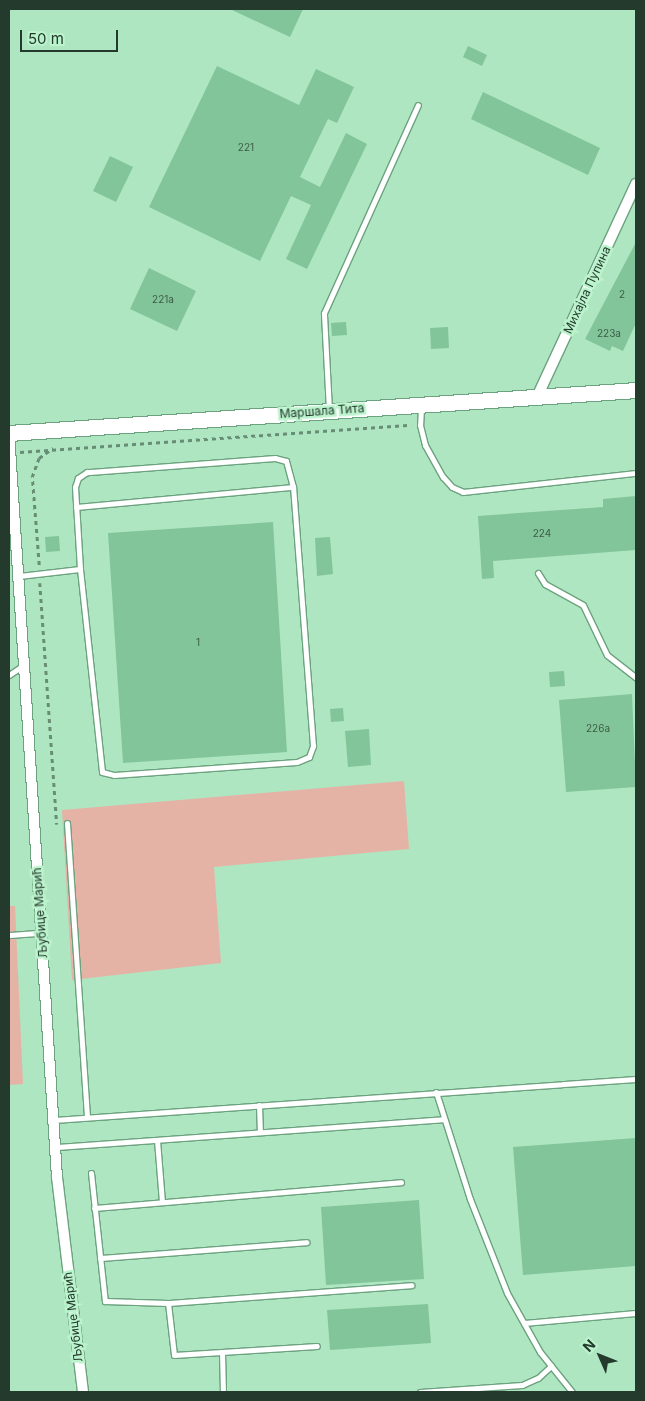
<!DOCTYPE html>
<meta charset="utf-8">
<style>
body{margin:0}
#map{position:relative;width:645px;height:1401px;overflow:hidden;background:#aee6c1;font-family:Inter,sans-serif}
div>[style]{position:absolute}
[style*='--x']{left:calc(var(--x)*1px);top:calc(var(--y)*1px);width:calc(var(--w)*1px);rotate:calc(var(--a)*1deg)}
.green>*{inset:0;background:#e5b3a6}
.building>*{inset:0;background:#83c59a}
.path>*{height:2.5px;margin-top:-1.25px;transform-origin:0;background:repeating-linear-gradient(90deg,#678e75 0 4px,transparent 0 8px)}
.roads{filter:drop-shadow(1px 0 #6ca27f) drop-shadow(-1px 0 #6ca27f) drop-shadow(0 1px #6ca27f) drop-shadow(0 -1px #6ca27f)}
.service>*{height:5px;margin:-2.5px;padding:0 2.5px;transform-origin:2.5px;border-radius:2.5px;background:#fff}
.minor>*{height:10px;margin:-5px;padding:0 5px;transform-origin:5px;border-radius:5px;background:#fff}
.secondary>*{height:15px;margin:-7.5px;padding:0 7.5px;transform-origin:7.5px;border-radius:7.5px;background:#fff}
span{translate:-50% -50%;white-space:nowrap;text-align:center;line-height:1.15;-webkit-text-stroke:5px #bbf3cd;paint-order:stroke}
.number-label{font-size:10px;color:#3c5d48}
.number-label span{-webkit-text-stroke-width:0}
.street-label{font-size:12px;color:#243a2c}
.frame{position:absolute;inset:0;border:10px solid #243a2c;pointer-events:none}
.north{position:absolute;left:575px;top:1331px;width:50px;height:50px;-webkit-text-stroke:4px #bbf3cd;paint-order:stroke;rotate:314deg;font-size:14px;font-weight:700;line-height:20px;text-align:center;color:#243a2c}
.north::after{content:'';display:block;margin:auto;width:18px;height:22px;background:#243a2c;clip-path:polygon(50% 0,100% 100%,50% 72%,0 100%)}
.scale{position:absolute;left:20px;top:30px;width:98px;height:22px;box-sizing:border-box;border:2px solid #243a2c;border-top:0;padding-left:6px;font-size:15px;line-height:18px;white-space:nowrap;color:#243a2c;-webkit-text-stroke:4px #bbf3cd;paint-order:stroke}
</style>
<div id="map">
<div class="green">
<i style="clip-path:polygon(404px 781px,409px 849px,214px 867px,221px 963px,72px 980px,62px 810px)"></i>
<i style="clip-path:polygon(9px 906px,15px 906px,23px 1084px,9px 1085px)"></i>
</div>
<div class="building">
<i style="clip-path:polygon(230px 9px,303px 9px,290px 37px)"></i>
<i style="clip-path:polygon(468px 46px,487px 55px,482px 66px,463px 57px)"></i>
<i style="clip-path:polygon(217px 66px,299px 105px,316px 69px,354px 87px,337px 123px,328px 119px,300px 177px,320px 187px,346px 133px,367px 144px,307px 269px,286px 259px,311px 205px,291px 196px,260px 261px,149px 207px)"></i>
<i style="clip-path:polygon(483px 92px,600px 148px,588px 175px,471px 119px)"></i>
<i style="clip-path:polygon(110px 156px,133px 167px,116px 202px,93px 191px)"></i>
<i style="clip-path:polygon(636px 242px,636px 323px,623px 351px,612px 346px,610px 351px,585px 339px)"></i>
<i style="clip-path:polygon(149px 268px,196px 291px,177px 331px,130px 309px)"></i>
<i style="clip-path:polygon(346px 322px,347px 335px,332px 336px,331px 323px)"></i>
<i style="clip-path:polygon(448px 327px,449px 348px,431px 349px,430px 328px)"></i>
<i style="clip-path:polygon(636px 496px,636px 550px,493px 561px,494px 578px,482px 579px,478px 516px,603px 507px,603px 499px)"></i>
<i style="clip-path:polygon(273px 522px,287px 752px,123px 763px,108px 533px)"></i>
<i style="clip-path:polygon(59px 536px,60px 551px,46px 552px,45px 537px)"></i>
<i style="clip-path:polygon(330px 537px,333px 574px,317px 576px,315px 538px)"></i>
<i style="clip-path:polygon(564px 671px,565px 686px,550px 687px,549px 672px)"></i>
<i style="clip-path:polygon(632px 694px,636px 787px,566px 792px,559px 700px)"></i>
<i style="clip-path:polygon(343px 708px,344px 721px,331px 722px,330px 709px)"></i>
<i style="clip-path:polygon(369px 729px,371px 765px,348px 767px,345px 731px)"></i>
<i style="clip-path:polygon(636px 1138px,636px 1266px,523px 1275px,513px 1147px)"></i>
<i style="clip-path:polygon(419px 1200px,424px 1279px,326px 1285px,321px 1207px)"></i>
<i style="clip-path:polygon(428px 1304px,431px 1343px,330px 1350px,327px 1310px)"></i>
</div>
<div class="path">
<i style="--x:20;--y:452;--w:392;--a:-4"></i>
<i style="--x:39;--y:565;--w:88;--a:-94.5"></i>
<i style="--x:32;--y:477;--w:20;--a:-70"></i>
<i style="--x:39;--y:458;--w:17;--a:-36"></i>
<i style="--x:40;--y:583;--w:242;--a:86"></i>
</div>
<div class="roads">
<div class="service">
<i style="--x:421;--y:408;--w:17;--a:93"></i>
<i style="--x:420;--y:425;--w:21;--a:76"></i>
<i style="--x:425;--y:445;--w:37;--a:61"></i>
<i style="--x:443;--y:477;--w:13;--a:48"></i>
<i style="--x:452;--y:487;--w:12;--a:24"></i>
<i style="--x:463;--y:492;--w:174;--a:-6.3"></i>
<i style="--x:329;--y:410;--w:97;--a:-93"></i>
<i style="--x:324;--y:313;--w:228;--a:-65.7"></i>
<i style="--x:76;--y:507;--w:218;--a:-5.3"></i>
<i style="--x:538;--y:573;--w:13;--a:58"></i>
<i style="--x:545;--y:584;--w:43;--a:28.9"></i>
<i style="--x:583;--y:605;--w:55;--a:64.4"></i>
<i style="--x:607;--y:655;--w:37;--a:38"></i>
<i style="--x:19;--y:576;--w:61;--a:-6.5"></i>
<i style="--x:80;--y:569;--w:204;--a:83.8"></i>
<i style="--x:102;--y:772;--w:12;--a:14"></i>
<i style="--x:114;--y:775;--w:183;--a:-4.1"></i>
<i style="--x:297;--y:762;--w:13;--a:-23"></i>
<i style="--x:309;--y:757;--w:12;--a:-70"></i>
<i style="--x:313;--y:746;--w:260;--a:-94.4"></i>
<i style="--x:293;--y:487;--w:27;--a:-105"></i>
<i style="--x:286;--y:461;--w:11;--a:-165"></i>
<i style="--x:275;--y:458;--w:189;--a:175.7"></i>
<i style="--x:87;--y:472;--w:11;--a:146"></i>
<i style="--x:78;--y:478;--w:9;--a:108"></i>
<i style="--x:75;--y:487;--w:82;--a:86.5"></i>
<i style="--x:9;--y:675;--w:18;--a:-34"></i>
<i style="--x:67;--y:823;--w:295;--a:86.1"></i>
<i style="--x:9;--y:935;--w:32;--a:-4"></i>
<i style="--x:436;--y:1092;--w:112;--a:72.4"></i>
<i style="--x:470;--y:1199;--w:101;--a:68.5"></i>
<i style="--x:507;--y:1293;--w:68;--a:60.8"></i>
<i style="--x:540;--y:1352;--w:51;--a:51.3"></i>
<i style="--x:259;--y:1105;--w:27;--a:88"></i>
<i style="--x:54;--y:1120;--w:583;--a:-4.03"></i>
<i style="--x:157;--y:1140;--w:62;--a:85.4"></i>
<i style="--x:56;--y:1147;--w:389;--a:-4.1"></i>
<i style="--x:91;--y:1173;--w:129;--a:83.8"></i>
<i style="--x:105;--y:1301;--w:63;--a:1.8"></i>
<i style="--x:168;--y:1303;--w:244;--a:-4.2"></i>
<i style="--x:94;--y:1208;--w:308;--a:-4.8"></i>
<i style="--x:100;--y:1258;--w:207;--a:-4.4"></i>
<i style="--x:168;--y:1303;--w:52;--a:83.4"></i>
<i style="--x:174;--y:1355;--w:143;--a:-3.6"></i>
<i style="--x:524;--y:1323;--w:112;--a:-5.1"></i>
<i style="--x:222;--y:1352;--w:40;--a:88.6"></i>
<i style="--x:420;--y:1392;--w:102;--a:-3.9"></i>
<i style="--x:522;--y:1385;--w:17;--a:-24"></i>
<i style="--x:538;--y:1378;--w:18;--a:-43"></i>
</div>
<div class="minor">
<i style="--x:537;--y:397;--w:235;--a:-65.1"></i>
<i style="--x:9;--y:433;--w:746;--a:86.31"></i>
<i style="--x:57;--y:1177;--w:217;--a:83.1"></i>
</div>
<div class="secondary">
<i style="--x:9;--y:433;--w:628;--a:-3.92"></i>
</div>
</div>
<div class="number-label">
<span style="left:246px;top:148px">221</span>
<span style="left:622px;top:295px">2</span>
<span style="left:163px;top:300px">221a</span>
<span style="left:609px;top:334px">223a</span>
<span style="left:542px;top:534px">224</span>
<span style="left:198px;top:643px">1</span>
<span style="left:598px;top:729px">226a</span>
</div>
<div class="street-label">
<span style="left:587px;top:290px;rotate:-65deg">Михајла Пупина</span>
<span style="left:322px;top:411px;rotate:-4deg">Маршала Тита</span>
<span style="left:40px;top:913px;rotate:-94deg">Љубице Марић</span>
<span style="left:73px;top:1317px;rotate:-97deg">Љубице Марић</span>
</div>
<div class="frame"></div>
<div class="north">N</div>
<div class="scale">50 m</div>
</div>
